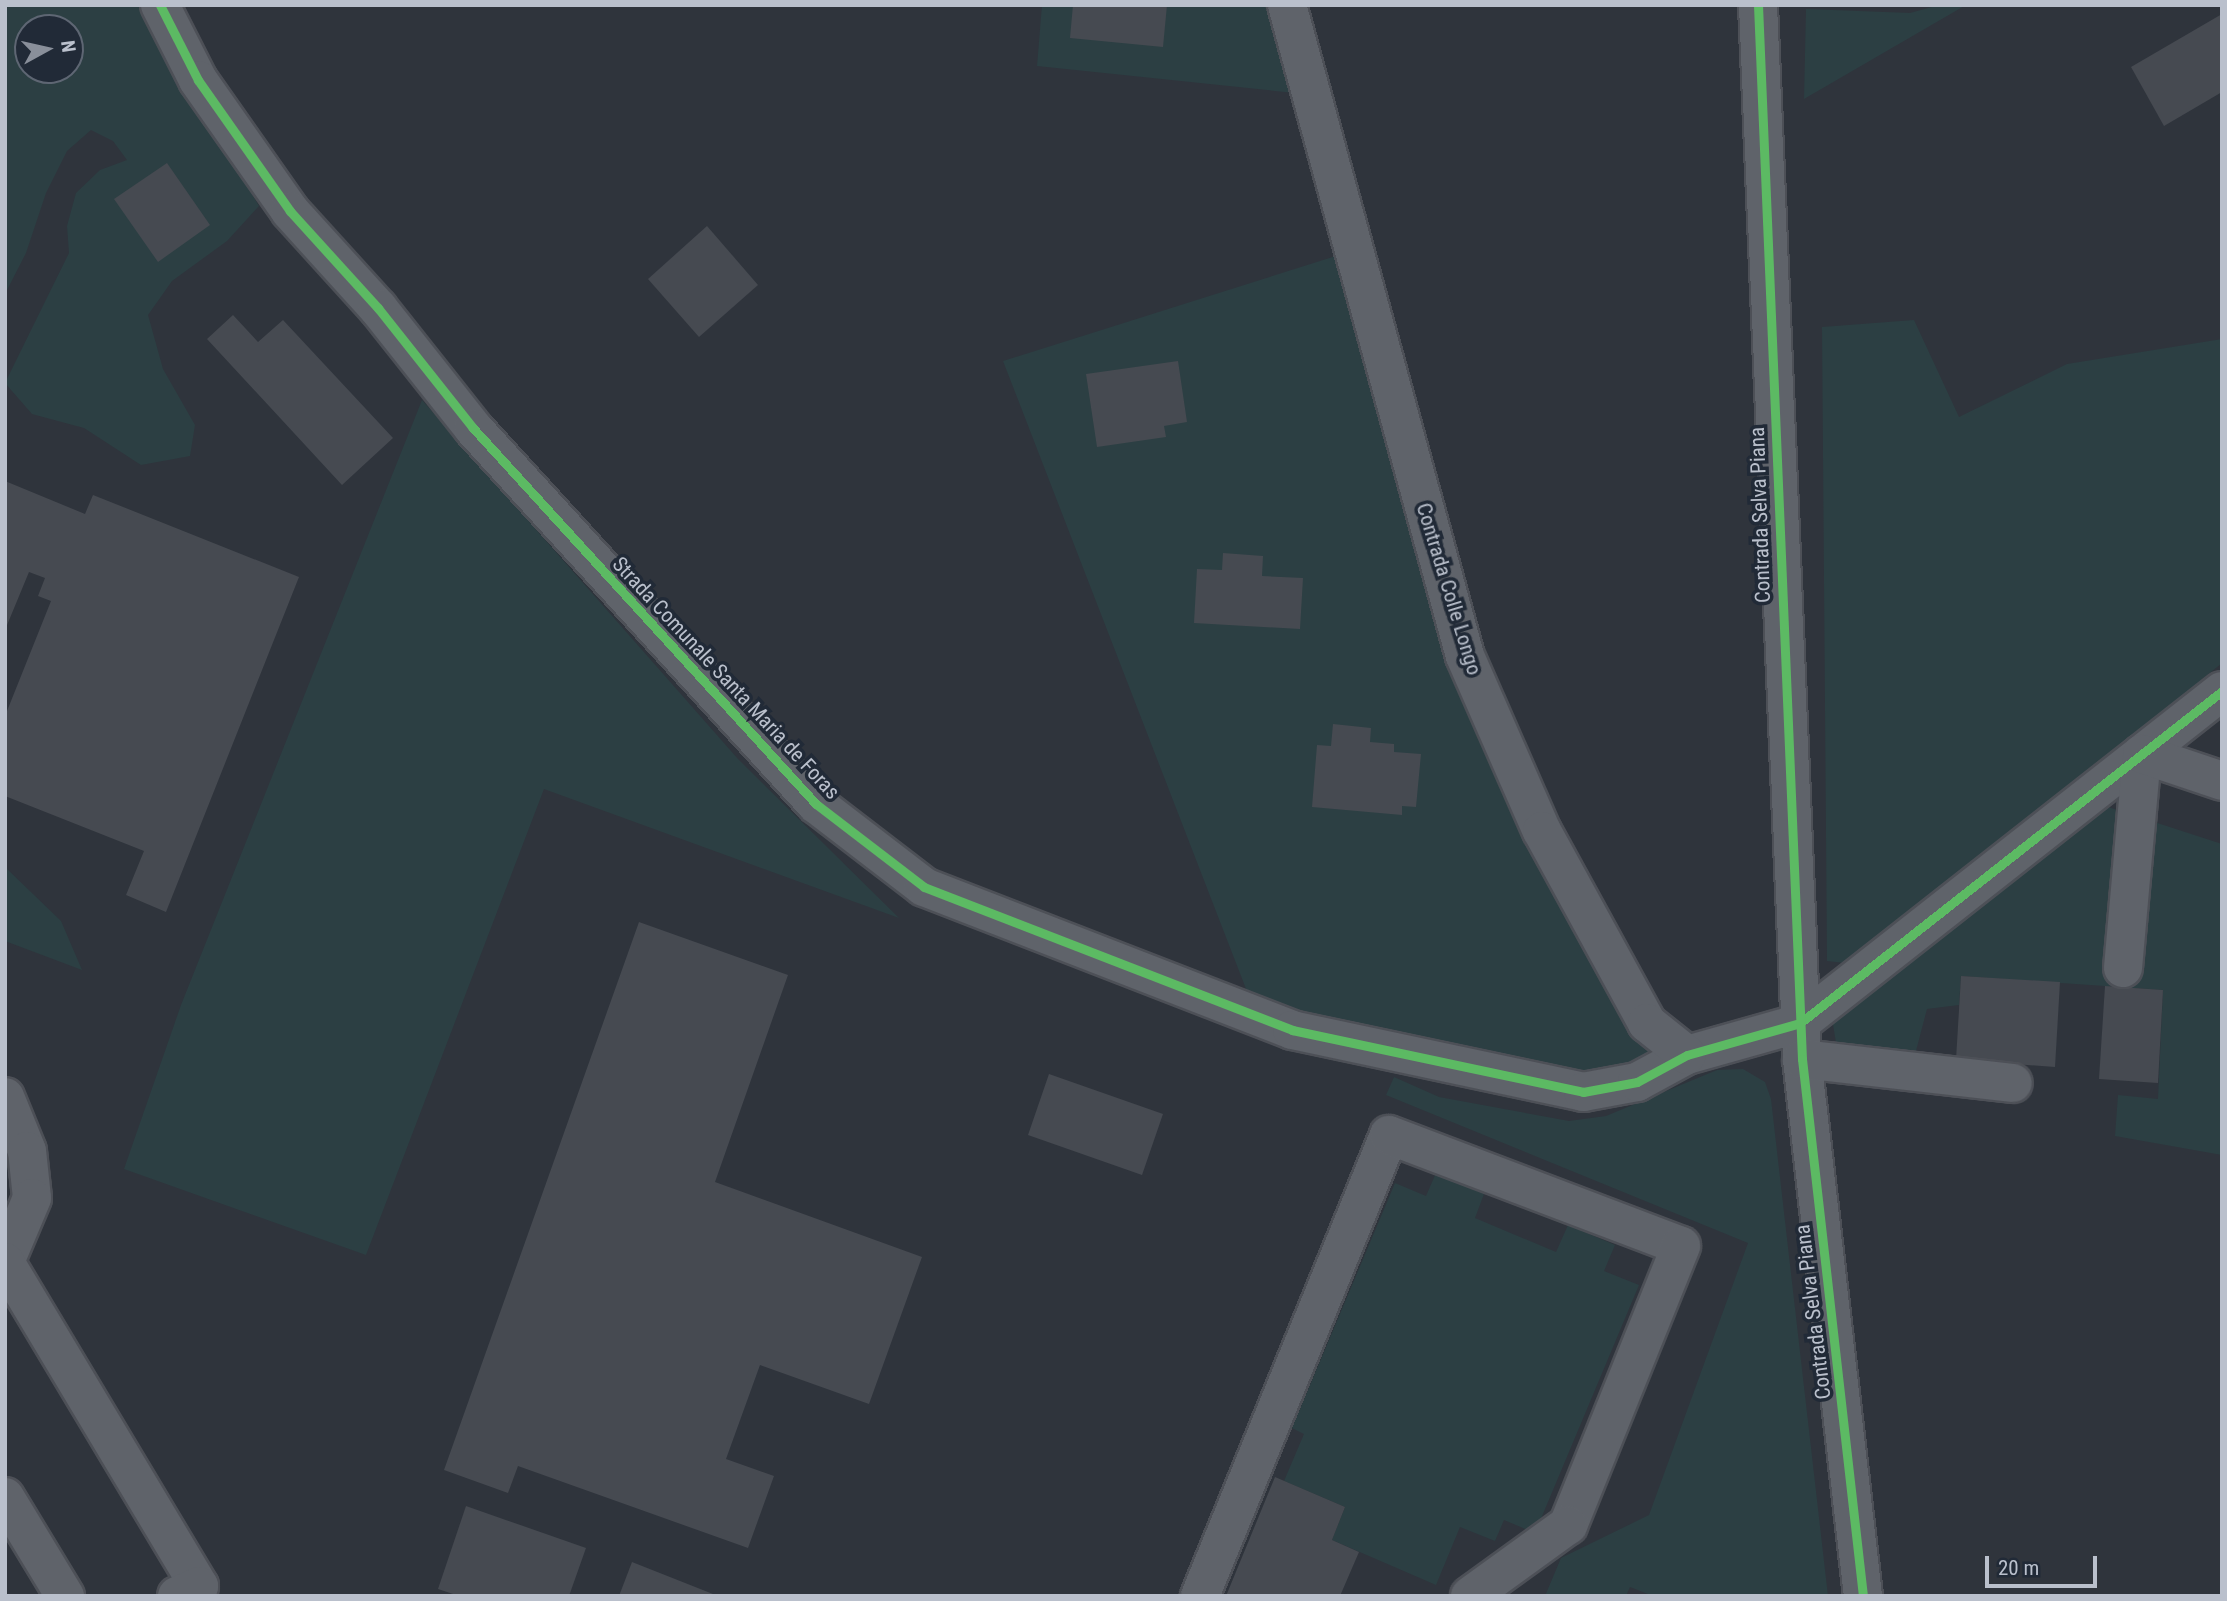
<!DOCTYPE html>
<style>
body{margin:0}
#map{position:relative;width:2227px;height:1601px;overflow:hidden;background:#2f343c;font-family:"Roboto Condensed",sans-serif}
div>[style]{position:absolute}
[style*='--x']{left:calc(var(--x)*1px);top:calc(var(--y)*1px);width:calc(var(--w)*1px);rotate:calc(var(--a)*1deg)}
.green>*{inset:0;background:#2c3f43}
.building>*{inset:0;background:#464a51}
.roads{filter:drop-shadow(2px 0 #4d5057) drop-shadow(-2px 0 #4d5057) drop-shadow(0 2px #4d5057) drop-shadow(0 -2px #4d5057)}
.minor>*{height:38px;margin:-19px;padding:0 19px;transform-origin:19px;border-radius:19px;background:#5f636a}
.cycleway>*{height:9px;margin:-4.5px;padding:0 4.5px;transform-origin:4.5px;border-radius:4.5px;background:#5cba63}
span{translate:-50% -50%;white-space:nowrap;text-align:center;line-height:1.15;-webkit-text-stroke:7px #212a37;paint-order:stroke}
.street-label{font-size:21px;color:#bac0cc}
.frame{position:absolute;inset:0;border:7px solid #bac0cc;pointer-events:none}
.north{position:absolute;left:14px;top:14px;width:70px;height:70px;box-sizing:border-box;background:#212a37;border:2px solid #5e6673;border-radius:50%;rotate:82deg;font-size:19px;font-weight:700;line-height:28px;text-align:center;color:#bac0cc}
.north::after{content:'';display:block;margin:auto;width:24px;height:32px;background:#898f9a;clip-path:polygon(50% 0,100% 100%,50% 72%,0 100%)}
.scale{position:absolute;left:1985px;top:1556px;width:112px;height:32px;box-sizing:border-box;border:4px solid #bac0cc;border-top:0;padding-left:9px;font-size:21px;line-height:24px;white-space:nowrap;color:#bac0cc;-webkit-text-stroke:5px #212a37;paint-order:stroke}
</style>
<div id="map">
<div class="green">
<i style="clip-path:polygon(evenodd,5px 5px,141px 5px,259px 206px,227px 241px,172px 281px,148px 315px,163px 369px,195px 425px,190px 456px,141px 465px,84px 428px,32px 414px,5px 383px,69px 253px,67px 226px,76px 193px,100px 170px,127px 160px,113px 141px,91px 130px,67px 151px,46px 193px,26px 253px,5px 294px,5px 5px,28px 28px,70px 28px,70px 70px,28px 70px,28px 28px)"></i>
<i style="clip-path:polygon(1042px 5px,1272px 5px,1295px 93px,1037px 66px)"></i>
<i style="clip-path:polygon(1939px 5px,1966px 5px,1804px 99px,1806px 9px,1910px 13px)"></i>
<i style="clip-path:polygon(1339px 255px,1448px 656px,1665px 1054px,1633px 1068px,1575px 1080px,1283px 1012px,1248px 994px,1003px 361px)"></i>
<i style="clip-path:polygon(1914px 320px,1959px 417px,2067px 364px,2222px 339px,2222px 663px,1869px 952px,1845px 963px,1827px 961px,1822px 327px)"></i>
<i style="clip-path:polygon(422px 400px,738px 759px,899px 918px,544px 789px,366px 1255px,124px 1169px,181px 1005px)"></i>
<i style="clip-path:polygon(2105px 806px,2222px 844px,2222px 1155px,2115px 1136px,2118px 1095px,2158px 1099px,2163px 990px,1961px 976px,1959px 1005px,1927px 1009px,1916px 1051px,1837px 1049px,1832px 1018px)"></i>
<i style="clip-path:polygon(5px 867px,61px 921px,82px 970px,5px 941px)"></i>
<i style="clip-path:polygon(1743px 1069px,1765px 1082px,1771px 1099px,1828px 1596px,1653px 1596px,1630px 1587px,1626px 1596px,1545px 1596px,1561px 1558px,1649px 1515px,1748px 1243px,1386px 1095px,1394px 1077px,1439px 1097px,1569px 1121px,1606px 1116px,1717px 1070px)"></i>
<i style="clip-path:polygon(1436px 1173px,1484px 1194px,1475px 1218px,1556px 1252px,1568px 1225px,1615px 1245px,1604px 1271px,1639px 1285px,1535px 1533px,1504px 1520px,1495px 1541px,1460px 1527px,1436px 1585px,1332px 1540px,1345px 1507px,1284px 1481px,1304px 1434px,1292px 1428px,1395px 1183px,1426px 1196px)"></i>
</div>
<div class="building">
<i style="clip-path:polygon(1073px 5px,1167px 5px,1163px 47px,1070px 38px)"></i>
<i style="clip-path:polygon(2222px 14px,2222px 92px,2164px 126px,2131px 67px)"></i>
<i style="clip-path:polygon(167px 163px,210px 225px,158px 262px,114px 199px)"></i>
<i style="clip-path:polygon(707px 226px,758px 285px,699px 337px,648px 279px)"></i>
<i style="clip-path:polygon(233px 315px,258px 342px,283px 320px,393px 438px,342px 485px,207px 339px)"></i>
<i style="clip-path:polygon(1178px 361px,1187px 422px,1164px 426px,1166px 437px,1097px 447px,1086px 374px)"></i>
<i style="clip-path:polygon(5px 481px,85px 514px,93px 495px,299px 577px,166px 912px,126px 895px,144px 851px,5px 796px,5px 716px,51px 601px,38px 596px,45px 578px,29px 572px,5px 630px)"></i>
<i style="clip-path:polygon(1223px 553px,1263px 556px,1262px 576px,1303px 578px,1300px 629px,1194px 623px,1197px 569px,1222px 570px)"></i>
<i style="clip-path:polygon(1333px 724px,1371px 728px,1370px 742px,1394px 744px,1394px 752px,1421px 754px,1416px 807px,1402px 806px,1402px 815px,1312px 807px,1317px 745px,1331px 746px)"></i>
<i style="clip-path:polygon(639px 922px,788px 975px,715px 1182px,922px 1257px,869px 1404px,760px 1365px,726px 1459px,774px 1476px,748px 1548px,518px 1466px,508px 1493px,444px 1470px)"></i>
<i style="clip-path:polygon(1961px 976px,2060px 982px,2055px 1067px,1956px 1060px)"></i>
<i style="clip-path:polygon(2105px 986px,2163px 990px,2158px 1083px,2099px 1079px)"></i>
<i style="clip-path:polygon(1049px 1074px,1163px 1114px,1142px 1175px,1028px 1135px)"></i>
<i style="clip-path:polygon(1275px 1477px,1345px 1507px,1332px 1540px,1359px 1552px,1340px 1596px,1226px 1596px)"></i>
<i style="clip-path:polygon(466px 1506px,586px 1548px,569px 1596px,459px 1596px,438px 1589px)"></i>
<i style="clip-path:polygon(632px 1562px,718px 1596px,619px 1596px)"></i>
</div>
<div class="roads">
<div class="minor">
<i style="--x:160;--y:5;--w:84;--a:63.1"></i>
<i style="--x:198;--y:80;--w:160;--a:54.9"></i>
<i style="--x:290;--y:211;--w:131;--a:47.8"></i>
<i style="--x:378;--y:308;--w:153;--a:51.6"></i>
<i style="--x:473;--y:428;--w:509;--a:47.63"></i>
<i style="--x:816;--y:804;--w:136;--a:37.5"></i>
<i style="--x:924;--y:887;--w:395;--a:21.2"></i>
<i style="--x:1292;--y:1030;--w:298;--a:12"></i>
<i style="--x:1583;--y:1092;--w:55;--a:-10.5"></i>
<i style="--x:1637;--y:1082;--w:57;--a:-28.4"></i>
<i style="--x:1687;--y:1055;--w:117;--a:-15.8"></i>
<i style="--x:1800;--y:1023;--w:537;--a:-38.19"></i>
<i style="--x:1287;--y:5;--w:675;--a:74.71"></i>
<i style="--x:1465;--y:656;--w:191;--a:66.3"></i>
<i style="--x:1542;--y:831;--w:219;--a:61.3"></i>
<i style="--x:1647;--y:1023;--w:51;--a:38.7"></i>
<i style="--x:1758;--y:5;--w:1055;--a:87.61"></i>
<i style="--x:1802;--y:1059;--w:540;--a:83.52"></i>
<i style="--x:2123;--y:968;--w:215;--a:-84.9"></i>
<i style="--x:2142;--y:754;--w:84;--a:18.6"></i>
<i style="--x:1802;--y:1059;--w:212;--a:6.5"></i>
<i style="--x:5;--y:1097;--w:58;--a:67.8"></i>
<i style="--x:27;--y:1151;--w:47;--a:83.9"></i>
<i style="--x:32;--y:1198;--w:69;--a:112.9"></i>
<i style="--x:5;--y:1262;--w:378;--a:59.1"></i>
<i style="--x:199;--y:1586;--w:24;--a:156"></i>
<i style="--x:5;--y:1497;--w:116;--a:58.8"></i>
<i style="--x:1200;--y:1596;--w:498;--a:-67.7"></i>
<i style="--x:1389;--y:1135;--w:312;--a:20.8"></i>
<i style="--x:1681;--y:1246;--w:301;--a:112"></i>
<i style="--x:1568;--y:1525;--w:121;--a:144.1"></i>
</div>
</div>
<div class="cycleway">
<i style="--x:160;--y:5;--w:84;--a:63.1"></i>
<i style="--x:198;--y:80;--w:160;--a:54.9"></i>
<i style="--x:290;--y:211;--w:131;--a:47.8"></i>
<i style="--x:378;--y:308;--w:153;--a:51.6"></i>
<i style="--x:473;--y:428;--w:509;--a:47.63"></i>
<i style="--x:816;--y:804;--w:136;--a:37.5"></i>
<i style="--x:924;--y:887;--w:395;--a:21.2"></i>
<i style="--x:1292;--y:1030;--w:298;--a:12"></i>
<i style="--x:1583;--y:1092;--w:55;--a:-10.5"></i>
<i style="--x:1637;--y:1082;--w:57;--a:-28.4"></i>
<i style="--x:1687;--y:1055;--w:117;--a:-15.8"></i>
<i style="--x:1800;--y:1023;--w:537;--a:-38.19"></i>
<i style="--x:1758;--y:5;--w:1055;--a:87.61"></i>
<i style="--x:1802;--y:1059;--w:540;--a:83.52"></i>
</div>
<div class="street-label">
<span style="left:1760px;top:515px;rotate:-92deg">Contrada Selva Piana</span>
<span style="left:1449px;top:589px;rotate:73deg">Contrada Colle Longo</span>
<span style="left:726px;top:678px;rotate:47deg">Strada Comunale Santa Maria de Foras</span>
<span style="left:1813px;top:1312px;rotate:-97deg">Contrada Selva Piana</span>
</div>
<div class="frame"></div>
<div class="north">N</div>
<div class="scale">20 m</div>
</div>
